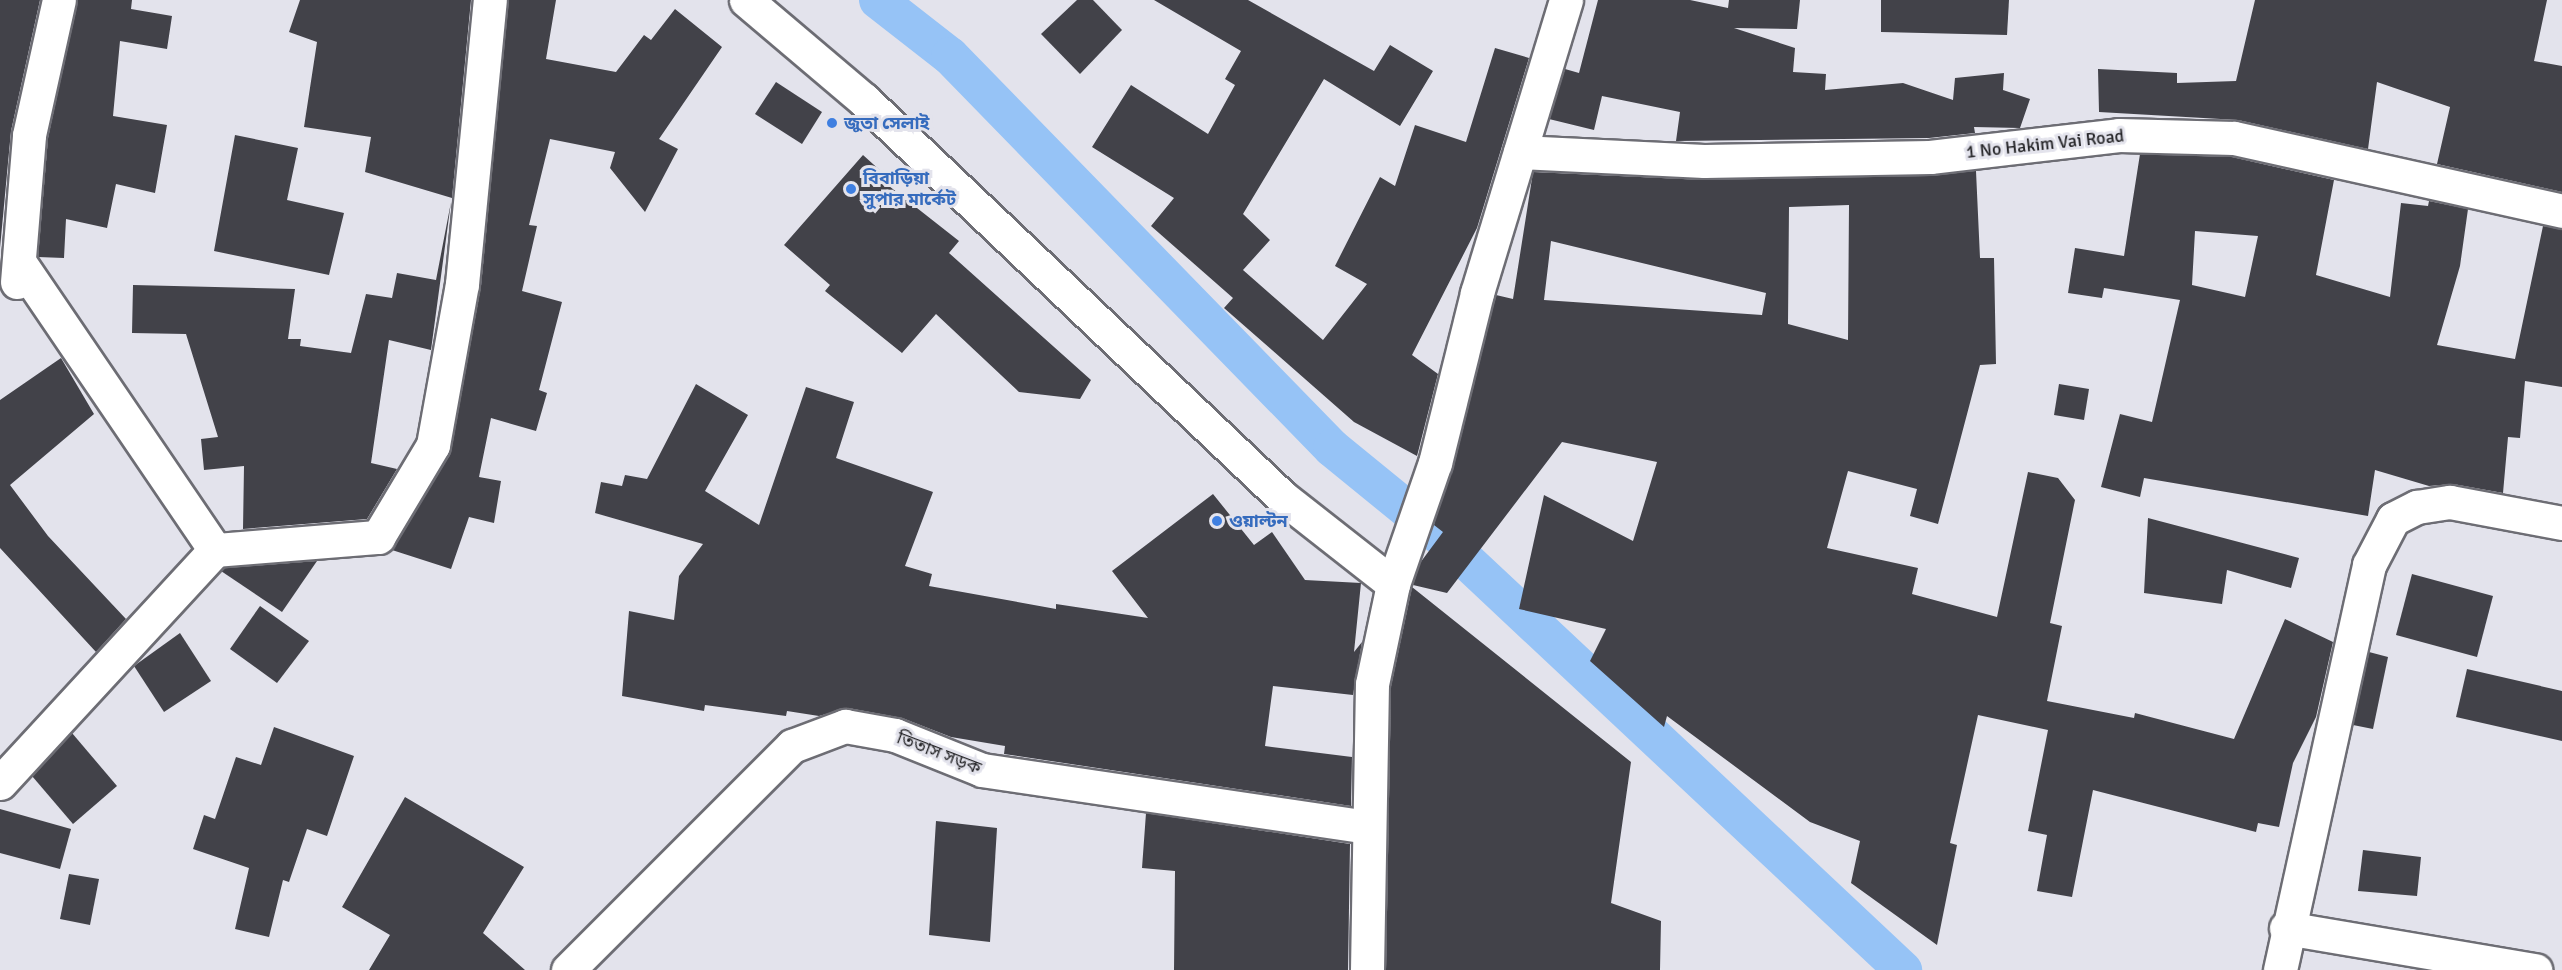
<!DOCTYPE html>
<meta charset="utf-8">
<style>
body{margin:0}
#map{position:relative;width:2562px;height:970px;overflow:hidden;background:#e3e3ec;font-family:Signika,"Noto Sans Bengali",sans-serif}
div>[style]{position:absolute}
[style*='--x']{left:calc(var(--x)*1px);top:calc(var(--y)*1px);width:calc(var(--w)*1px);rotate:calc(var(--a)*1deg)}
.canal>*{height:38px;margin:-19px;padding:0 19px;transform-origin:19px;border-radius:19px;background:#96c3f6}
.building>*{inset:0;background:#424249}
.roads{filter:drop-shadow(2px 0 #6d6d74) drop-shadow(-2px 0 #6d6d74) drop-shadow(0 2px #6d6d74) drop-shadow(0 -2px #6d6d74)}
.street>*{height:33px;margin:-16.5px;padding:0 16.5px;transform-origin:16.5px;border-radius:16.5px;background:#fff}
.secondary>*{height:33px;margin:-16.5px;padding:0 16.5px;transform-origin:16.5px;border-radius:16.5px;background:#fff}
.dots>*{width:16px;height:16px;translate:-50% -50%;box-sizing:border-box;border:3px solid #e3e3ec;border-radius:50%}
span{translate:-50% -50%;white-space:nowrap;text-align:center;line-height:1.15;-webkit-text-stroke:6px #e3e3ec;paint-order:stroke}
.shop-label{font-size:18px;color:#366cbe;font-weight:700}
.left{translate:0 -50%;text-align:left}
.street-label{font-size:18px;color:#232326}
</style>
<div id="map">
<div class="canal">
<i style="--x:878;--y:0;--w:91;--a:37.9"></i>
<i style="--x:950;--y:56;--w:547;--a:45.74"></i>
<i style="--x:1332;--y:448;--w:139;--a:39.2"></i>
<i style="--x:1440;--y:536;--w:635;--a:43.15"></i>
</div>
<div class="building">
<i style="clip-path:polygon(0 0,40px 0,11px 131px,0 248px)"></i>
<i style="clip-path:polygon(77px 0,132px 0,131px 9px,172px 16px,167px 49px,120px 41px,113px 116px,167px 125px,155px 193px,116px 184px,107px 228px,66px 219px,64px 258px,38px 257px,48px 138px)"></i>
<i style="clip-path:polygon(300px 0,471px 0,452px 198px,365px 172px,371px 137px,304px 127px,317px 42px,289px 32px)"></i>
<i style="clip-path:polygon(508px 0,556px 0,546px 59px,616px 72px,644px 35px,651px 40px,675px 9px,722px 47px,659px 139px,678px 149px,645px 212px,610px 168px,615px 152px,550px 139px,529px 225px,537px 226px,522px 291px,562px 302px,539px 390px,547px 393px,536px 431px,491px 418px,479px 477px,501px 481px,494px 523px,469px 517px,451px 569px,392px 550px,451px 448px,481px 286px)"></i>
<i style="clip-path:polygon(1077px 0,1093px 0,1122px 30px,1080px 74px,1041px 34px)"></i>
<i style="clip-path:polygon(1154px 0,1248px 0,1374px 71px,1390px 45px,1433px 71px,1400px 126px,1324px 79px,1243px 214px,1270px 240px,1243px 270px,1323px 340px,1367px 284px,1335px 266px,1380px 177px,1395px 186px,1415px 125px,1466px 142px,1495px 48px,1529px 58px,1477px 228px,1412px 355px,1438px 374px,1417px 456px,1354px 422px,1224px 308px,1233px 298px,1151px 226px,1174px 198px,1092px 147px,1131px 85px,1208px 134px,1235px 85px,1225px 79px,1241px 51px)"></i>
<i style="clip-path:polygon(1598px 0,1690px 0,1728px 8px,1729px 0,1800px 0,1797px 29px,1734px 28px,1795px 48px,1793px 72px,1826px 74px,1825px 90px,1903px 83px,1953px 100px,1955px 78px,2004px 73px,2003px 90px,2030px 99px,2020px 128px,1974px 127px,1975px 133px,1929px 138px,1676px 141px,1680px 112px,1602px 96px,1594px 130px,1549px 119px,1565px 69px,1579px 73px)"></i>
<i style="clip-path:polygon(1881px 0,2009px 0,2007px 35px,1881px 32px)"></i>
<i style="clip-path:polygon(2255px 0,2547px 0,2534px 61px,2562px 66px,2562px 192px,2437px 164px,2450px 107px,2377px 82px,2368px 149px,2238px 120px,2099px 112px,2098px 69px,2177px 73px,2177px 83px,2236px 81px)"></i>
<i style="clip-path:polygon(776px 82px,822px 112px,802px 144px,755px 114px)"></i>
<i style="clip-path:polygon(235px 135px,298px 148px,287px 200px,344px 213px,329px 275px,214px 251px)"></i>
<i style="clip-path:polygon(evenodd,2140px 154px,2232px 157px,2334px 180px,2316px 275px,2390px 297px,2401px 203px,2428px 206px,2429px 201px,2468px 209px,2460px 266px,2437px 345px,2515px 359px,2543px 226px,2562px 229px,2562px 387px,2525px 381px,2520px 438px,2508px 437px,2503px 493px,2453px 484px,2429px 486px,2375px 470px,2368px 516px,2144px 478px,2140px 497px,2101px 487px,2120px 414px,2152px 422px,2180px 300px,2104px 288px,2102px 298px,2068px 293px,2075px 248px,2124px 256px,2140px 154px,2195px 231px,2258px 236px,2245px 297px,2192px 285px,2195px 231px)"></i>
<i style="clip-path:polygon(863px 155px,893px 182px,889px 186px,959px 241px,949px 253px,1091px 380px,1080px 399px,1019px 392px,936px 314px,902px 353px,825px 291px,830px 285px,784px 245px)"></i>
<i style="clip-path:polygon(evenodd,1976px 171px,1980px 258px,1994px 258px,1996px 364px,1980px 365px,1938px 524px,1910px 516px,1917px 489px,1848px 471px,1827px 548px,1918px 568px,1912px 594px,1997px 617px,2028px 472px,2058px 478px,2075px 500px,2050px 623px,2062px 626px,2047px 701px,2134px 718px,2135px 713px,2234px 739px,2285px 619px,2333px 642px,2316px 717px,2293px 763px,2279px 827px,2258px 823px,2256px 832px,2093px 790px,2072px 897px,2037px 891px,2047px 835px,2028px 831px,2048px 730px,1978px 715px,1950px 843px,1957px 845px,1937px 945px,1851px 883px,1860px 841px,1810px 822px,1667px 716px,1664px 727px,1590px 661px,1606px 629px,1519px 609px,1544px 495px,1633px 541px,1657px 462px,1562px 442px,1447px 593px,1413px 585px,1420px 563px,1443px 532px,1434px 525px,1496px 295px,1513px 299px,1533px 172px,1704px 180px,1976px 171px,1849px 205px,1848px 340px,1788px 324px,1789px 207px,1849px 205px,1976px 171px,1551px 241px,1766px 293px,1762px 315px,1544px 300px,1551px 241px)"></i>
<i style="clip-path:polygon(451px 202px,431px 350px,389px 340px,371px 463px,397px 469px,367px 519px,243px 529px,244px 466px,204px 470px,201px 439px,218px 437px,186px 334px,132px 333px,133px 285px,295px 289px,288px 339px,301px 339px,300px 346px,351px 353px,366px 294px,392px 298px,397px 273px,436px 280px)"></i>
<i style="clip-path:polygon(61px 358px,94px 414px,10px 485px,48px 536px,126px 619px,96px 652px,0 548px,0 400px)"></i>
<i style="clip-path:polygon(696px 384px,748px 415px,705px 491px,759px 525px,806px 387px,854px 402px,836px 458px,933px 492px,905px 566px,932px 574px,929px 586px,1056px 609px,1056px 604px,1148px 618px,1112px 571px,1213px 494px,1254px 545px,1272px 532px,1305px 580px,1361px 583px,1354px 652px,1362px 642px,1353px 695px,1273px 686px,1265px 746px,1352px 757px,1351px 806px,1004px 754px,1005px 746px,951px 737px,902px 718px,848px 708px,819px 716px,787px 711px,786px 716px,705px 705px,704px 711px,622px 696px,629px 611px,674px 620px,679px 576px,703px 544px,595px 513px,601px 482px,622px 486px,625px 475px,647px 479px)"></i>
<i style="clip-path:polygon(2059px 384px,2089px 389px,2084px 420px,2054px 415px)"></i>
<i style="clip-path:polygon(2148px 518px,2299px 558px,2291px 588px,2227px 570px,2222px 604px,2144px 593px)"></i>
<i style="clip-path:polygon(317px 561px,282px 612px,221px 571px,224px 568px)"></i>
<i style="clip-path:polygon(2412px 574px,2493px 596px,2477px 657px,2396px 635px)"></i>
<i style="clip-path:polygon(1412px 587px,1631px 762px,1611px 903px,1661px 921px,1660px 970px,1386px 970px,1391px 686px)"></i>
<i style="clip-path:polygon(260px 606px,309px 641px,277px 683px,230px 649px)"></i>
<i style="clip-path:polygon(180px 633px,211px 681px,164px 712px,134px 666px)"></i>
<i style="clip-path:polygon(2369px 652px,2388px 657px,2373px 729px,2353px 725px)"></i>
<i style="clip-path:polygon(2467px 669px,2562px 691px,2562px 741px,2456px 717px)"></i>
<i style="clip-path:polygon(274px 727px,354px 756px,327px 836px,307px 829px,289px 882px,283px 880px,269px 937px,235px 929px,249px 868px,193px 849px,204px 815px,215px 819px,236px 757px,261px 765px)"></i>
<i style="clip-path:polygon(72px 733px,117px 786px,73px 824px,32px 776px)"></i>
<i style="clip-path:polygon(405px 797px,524px 867px,483px 933px,525px 970px,369px 970px,390px 935px,342px 907px)"></i>
<i style="clip-path:polygon(0 809px,71px 829px,60px 869px,0 853px)"></i>
<i style="clip-path:polygon(1146px 813px,1350px 844px,1348px 970px,1174px 970px,1175px 871px,1142px 868px)"></i>
<i style="clip-path:polygon(936px 821px,997px 828px,990px 942px,929px 935px)"></i>
<i style="clip-path:polygon(2363px 850px,2421px 857px,2417px 896px,2358px 891px)"></i>
<i style="clip-path:polygon(69px 874px,99px 879px,90px 925px,60px 919px)"></i>
</div>
<div class="roads">
<div class="street">
<i style="--x:746;--y:0;--w:155;--a:40.3"></i>
<i style="--x:864;--y:100;--w:576;--a:43.52"></i>
<i style="--x:1282;--y:497;--w:141;--a:38.1"></i>
<i style="--x:1520;--y:152;--w:184;--a:2.8"></i>
<i style="--x:1704;--y:161;--w:226;--a:-1"></i>
<i style="--x:1930;--y:157;--w:190;--a:-6.6"></i>
<i style="--x:2119;--y:135;--w:115;--a:1.5"></i>
<i style="--x:2234;--y:138;--w:336;--a:12.5"></i>
<i style="--x:17;--y:282;--w:147;--a:-85.3"></i>
<i style="--x:29;--y:135;--w:138;--a:-77.5"></i>
<i style="--x:215;--y:550;--w:164;--a:-4.6"></i>
<i style="--x:378;--y:537;--w:107;--a:-59.1"></i>
<i style="--x:433;--y:445;--w:164;--a:-79.8"></i>
<i style="--x:462;--y:284;--w:285;--a:-84.4"></i>
<i style="--x:0;--y:783;--w:317;--a:-47.3"></i>
<i style="--x:215;--y:550;--w:348;--a:-124.2"></i>
<i style="--x:2286;--y:928;--w:253;--a:9.6"></i>
<i style="--x:2280;--y:970;--w:415;--a:-77.6"></i>
<i style="--x:2369;--y:565;--w:52;--a:-62.4"></i>
<i style="--x:2393;--y:519;--w:27;--a:-27"></i>
<i style="--x:2417;--y:507;--w:33;--a:-9"></i>
<i style="--x:2450;--y:502;--w:114;--a:10.6"></i>
</div>
<div class="secondary">
<i style="--x:568;--y:970;--w:317;--a:-45"></i>
<i style="--x:792;--y:746;--w:57;--a:-20.7"></i>
<i style="--x:845;--y:726;--w:51;--a:10.2"></i>
<i style="--x:895;--y:735;--w:94;--a:21.9"></i>
<i style="--x:982;--y:770;--w:389;--a:8.4"></i>
<i style="--x:1367;--y:970;--w:286;--a:-89"></i>
<i style="--x:1372;--y:684;--w:102;--a:-78.1"></i>
<i style="--x:1393;--y:584;--w:128;--a:-70.9"></i>
<i style="--x:1435;--y:463;--w:175;--a:-76.1"></i>
<i style="--x:1477;--y:293;--w:306;--a:-73.1"></i>
</div>
</div>
<div class="dots">
<i style="left:832px;top:123px;background:#3f7fe0"></i>
<i style="left:851px;top:189px;background:#3f7fe0"></i>
<i style="left:1217px;top:521px;background:#3f7fe0"></i>
</div>
<div class="shop-label">
<span class="left" style="left:844px;top:123px">জুতা সেলাই</span>
<span class="left" style="left:863px;top:189px">বিবাড়িয়া<br>সুপার মার্কেট</span>
<span class="left" style="left:1229px;top:521px">ওয়াল্টন</span>
</div>
<div class="street-label">
<span style="left:2045px;top:144px;rotate:-6deg">1 No Hakim Vai Road</span>
<span style="left:939px;top:753px;rotate:21deg">তিতাস সড়ক</span>
</div>
</div>
